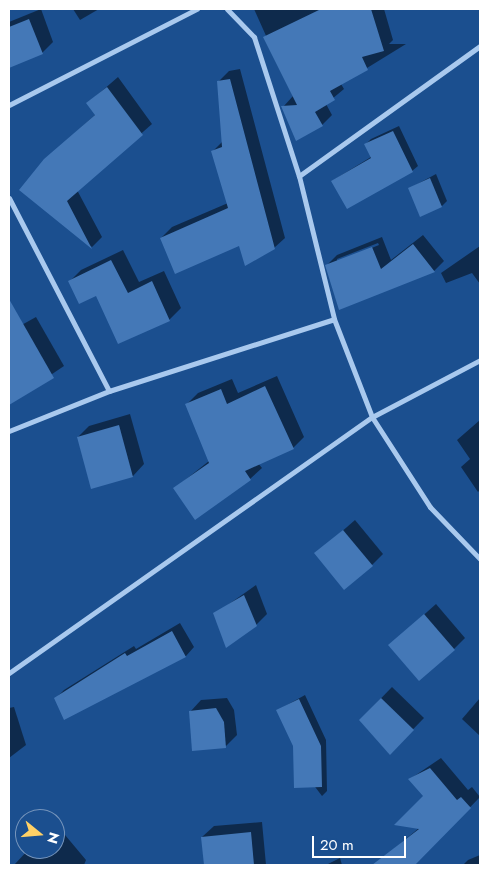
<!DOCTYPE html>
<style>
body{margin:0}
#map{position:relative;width:489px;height:874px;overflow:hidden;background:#1b4f8f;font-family:Jost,sans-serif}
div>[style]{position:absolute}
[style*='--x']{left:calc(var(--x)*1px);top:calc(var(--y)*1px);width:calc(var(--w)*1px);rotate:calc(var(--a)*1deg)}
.shadow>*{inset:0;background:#0007}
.building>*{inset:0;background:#4478b7}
.street>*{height:5px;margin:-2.5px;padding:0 2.5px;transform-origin:2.5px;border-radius:2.5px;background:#a9c9ee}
span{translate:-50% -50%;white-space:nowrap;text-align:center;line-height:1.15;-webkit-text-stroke:5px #1b4f8f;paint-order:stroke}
.frame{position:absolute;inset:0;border:10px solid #fff;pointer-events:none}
.north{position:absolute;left:15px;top:809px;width:50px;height:50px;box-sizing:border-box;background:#1b4f8f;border:1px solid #7695bc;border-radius:50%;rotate:107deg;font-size:14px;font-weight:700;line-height:20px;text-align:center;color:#fff}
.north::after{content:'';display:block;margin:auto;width:18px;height:22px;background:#ffd166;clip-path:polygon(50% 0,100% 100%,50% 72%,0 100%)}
.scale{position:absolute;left:312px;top:836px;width:94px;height:22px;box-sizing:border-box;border:2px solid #fff;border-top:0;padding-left:6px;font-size:15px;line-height:18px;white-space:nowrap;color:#fff;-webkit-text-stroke:4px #1b4f8f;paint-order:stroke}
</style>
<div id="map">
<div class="shadow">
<i style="clip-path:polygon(41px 9px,53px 42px,42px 53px,12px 65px,9px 22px)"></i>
<i style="clip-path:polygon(73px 9px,99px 9px,80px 20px)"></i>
<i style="clip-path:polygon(254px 9px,384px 9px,393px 40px,389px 44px,406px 44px,341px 84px,344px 89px,326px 104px,332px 115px,322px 125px,283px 107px,293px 96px)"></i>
<i style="clip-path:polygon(240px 69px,285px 238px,274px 248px,161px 238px,172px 227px,228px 203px,213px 151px,223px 141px,219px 81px,229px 71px)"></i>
<i style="clip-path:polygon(118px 77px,152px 124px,77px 190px,102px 237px,92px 247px,21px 190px,45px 160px,96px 114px,88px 103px)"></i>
<i style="clip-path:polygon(399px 126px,418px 166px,412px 171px,332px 181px,371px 157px,366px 144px,371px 139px)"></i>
<i style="clip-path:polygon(436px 174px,447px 201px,442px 206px,410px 188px)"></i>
<i style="clip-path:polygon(evenodd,423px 235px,444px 261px,434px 271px,340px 308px,327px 265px,337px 255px,382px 237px,391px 260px,423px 235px,378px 243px,379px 245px,337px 262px,337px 259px,378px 243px)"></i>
<i style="clip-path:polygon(480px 246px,480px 284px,472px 273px,446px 283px,441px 273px)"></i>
<i style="clip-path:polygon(123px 250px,139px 282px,164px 271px,181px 308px,169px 320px,119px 343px,97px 294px,70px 281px,81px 270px)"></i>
<i style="clip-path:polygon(36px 317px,64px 366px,9px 403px,9px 332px)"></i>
<i style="clip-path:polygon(277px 376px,304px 437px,293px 448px,258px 463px,262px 468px,250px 479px,175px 488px,209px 461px,187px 404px,198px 393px,232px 379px,238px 393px)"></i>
<i style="clip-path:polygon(130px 414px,144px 464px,133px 476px,92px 487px,78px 437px,89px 426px)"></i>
<i style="clip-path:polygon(480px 420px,480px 490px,478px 492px,461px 467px,470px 459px,457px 440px)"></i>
<i style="clip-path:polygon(355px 520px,383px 554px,372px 565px,316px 554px)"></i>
<i style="clip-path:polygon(256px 585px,267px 614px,256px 625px,215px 614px)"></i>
<i style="clip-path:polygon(436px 604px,465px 638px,454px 649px,390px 645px)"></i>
<i style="clip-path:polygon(180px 623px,194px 647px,186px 656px,65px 718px,55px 699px,64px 690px,134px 646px,136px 649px)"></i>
<i style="clip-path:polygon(392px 687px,424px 718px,390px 753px,360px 720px)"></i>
<i style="clip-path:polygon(305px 695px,326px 740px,327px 791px,322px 796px,294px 759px,294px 746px,278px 710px)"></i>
<i style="clip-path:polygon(227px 698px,234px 710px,237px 735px,226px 746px,190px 712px,201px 700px)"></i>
<i style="clip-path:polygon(480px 698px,480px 736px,462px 719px)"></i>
<i style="clip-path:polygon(14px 707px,26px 745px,9px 758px,9px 708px)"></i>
<i style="clip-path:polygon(441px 758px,468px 790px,472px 787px,480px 797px,414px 865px,386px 865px,383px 858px,419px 828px,425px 796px,410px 779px)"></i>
<i style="clip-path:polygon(262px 822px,266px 865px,205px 865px,202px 837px,214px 826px)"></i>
<i style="clip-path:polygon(55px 823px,86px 860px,84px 865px,14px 865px,29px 849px,55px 849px)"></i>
<i style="clip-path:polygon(480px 855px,480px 865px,463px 865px,468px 860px)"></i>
<i style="clip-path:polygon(340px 858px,342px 865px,326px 865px)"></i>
</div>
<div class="building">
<i style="clip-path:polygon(321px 9px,371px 9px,384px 51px,362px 57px,368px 70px,330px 91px,335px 100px,315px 112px,323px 126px,296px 141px,281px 106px,297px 105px,263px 37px)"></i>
<i style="clip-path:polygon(29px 19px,43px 54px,9px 68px,9px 27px)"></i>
<i style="clip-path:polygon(230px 79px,275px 249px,245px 266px,239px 246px,175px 274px,160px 238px,228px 208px,211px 151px,222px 147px,217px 81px)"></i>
<i style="clip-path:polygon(107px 87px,143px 135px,67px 201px,92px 249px,19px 190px,44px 159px,95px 115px,86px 103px)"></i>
<i style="clip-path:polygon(393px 131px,413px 172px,347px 209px,331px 181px,371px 158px,364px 144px)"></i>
<i style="clip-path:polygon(430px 178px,442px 207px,420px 217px,408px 188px)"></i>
<i style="clip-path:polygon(413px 244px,435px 272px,339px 310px,325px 265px,372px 247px,381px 269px)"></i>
<i style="clip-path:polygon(111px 260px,128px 293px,152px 281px,170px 321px,118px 344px,96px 296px,79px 304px,68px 281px)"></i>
<i style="clip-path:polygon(9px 299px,54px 378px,9px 405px)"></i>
<i style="clip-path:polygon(265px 386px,294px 449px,245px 471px,251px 480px,195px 520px,173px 488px,209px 463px,185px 404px,221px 389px,227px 404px)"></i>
<i style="clip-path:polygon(119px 425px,133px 477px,91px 489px,77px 437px)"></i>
<i style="clip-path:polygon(343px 530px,373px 566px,344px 590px,314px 553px)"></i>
<i style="clip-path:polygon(244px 595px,257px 626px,226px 648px,213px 613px)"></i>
<i style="clip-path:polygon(424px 614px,455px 650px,419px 681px,388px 645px)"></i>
<i style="clip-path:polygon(172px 631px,186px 657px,64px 720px,54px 698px,125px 653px,127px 656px)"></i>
<i style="clip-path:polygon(381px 698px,414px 730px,390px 755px,359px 720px)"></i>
<i style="clip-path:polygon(299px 699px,321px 746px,322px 787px,294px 788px,293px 746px,276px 710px)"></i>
<i style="clip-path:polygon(216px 708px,224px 722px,226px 748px,192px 751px,189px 711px)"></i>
<i style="clip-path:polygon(430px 768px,457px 800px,461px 797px,471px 808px,415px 865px,372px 865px,419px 829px,394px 825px,423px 796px,408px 779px)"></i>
<i style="clip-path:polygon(251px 832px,254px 865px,204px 865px,201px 837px)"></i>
</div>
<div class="street">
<i style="--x:227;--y:9;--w:39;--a:46"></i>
<i style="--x:254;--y:37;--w:146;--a:72.1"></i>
<i style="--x:299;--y:176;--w:147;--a:76.2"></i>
<i style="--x:334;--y:319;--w:105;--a:68.8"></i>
<i style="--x:372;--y:417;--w:107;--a:57.2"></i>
<i style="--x:430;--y:507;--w:72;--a:46.1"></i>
<i style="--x:9;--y:105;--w:211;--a:-27.1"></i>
<i style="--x:299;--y:176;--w:223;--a:-35.7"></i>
<i style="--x:9;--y:198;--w:217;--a:62.6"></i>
<i style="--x:9;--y:431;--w:108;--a:-21.8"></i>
<i style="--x:109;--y:391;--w:236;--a:-17.7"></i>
<i style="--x:9;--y:673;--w:444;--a:-35.2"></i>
<i style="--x:372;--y:417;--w:122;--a:-27.8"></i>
</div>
<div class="frame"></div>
<div class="north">N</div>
<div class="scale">20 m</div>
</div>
